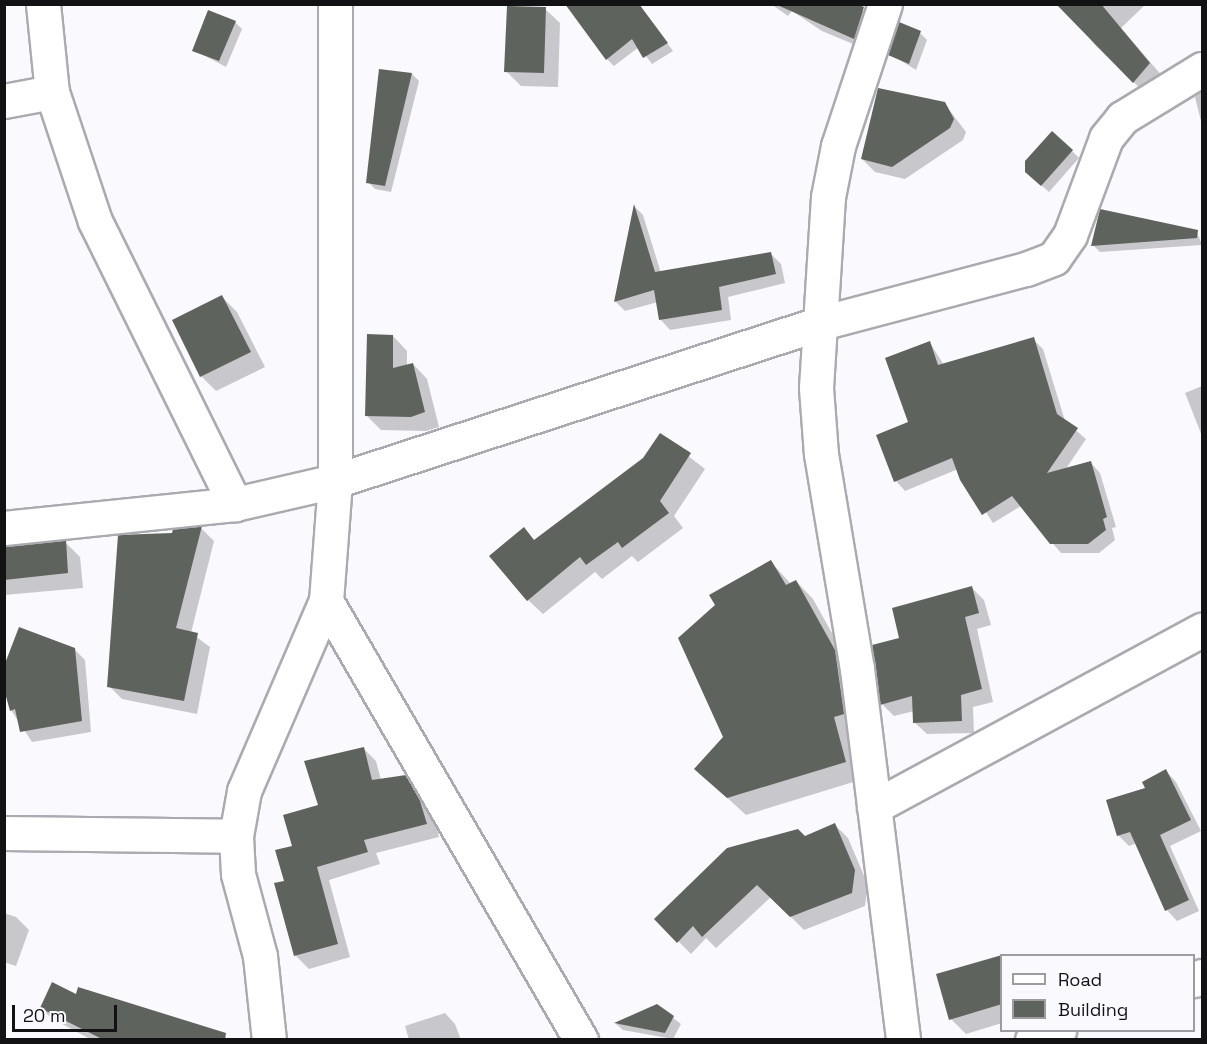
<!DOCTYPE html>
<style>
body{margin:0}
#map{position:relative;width:1207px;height:1044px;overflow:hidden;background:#faf9fe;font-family:"Space Grotesk",sans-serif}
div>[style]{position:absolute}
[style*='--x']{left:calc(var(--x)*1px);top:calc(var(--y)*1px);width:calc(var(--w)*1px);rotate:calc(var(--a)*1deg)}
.shadow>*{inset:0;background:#0003}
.building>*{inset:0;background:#5f635e}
.roads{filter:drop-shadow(2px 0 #abaab0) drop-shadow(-2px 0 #abaab0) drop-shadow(0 2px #abaab0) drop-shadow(0 -2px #abaab0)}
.street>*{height:33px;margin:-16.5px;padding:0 16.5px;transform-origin:16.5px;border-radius:16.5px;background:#fff}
span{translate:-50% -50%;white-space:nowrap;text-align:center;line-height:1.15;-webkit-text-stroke:6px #faf9fe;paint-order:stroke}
.frame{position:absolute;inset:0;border:6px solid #121214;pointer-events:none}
.legend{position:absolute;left:1000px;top:954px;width:195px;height:78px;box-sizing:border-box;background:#faf9fe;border:2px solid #9d9da0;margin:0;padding:8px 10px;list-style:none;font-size:18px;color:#121214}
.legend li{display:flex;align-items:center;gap:12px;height:30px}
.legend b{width:30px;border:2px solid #9d9da0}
.scale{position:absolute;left:12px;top:1005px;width:105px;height:27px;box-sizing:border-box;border:3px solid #121214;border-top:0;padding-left:8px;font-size:18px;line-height:21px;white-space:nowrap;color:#121214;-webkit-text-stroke:4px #faf9fe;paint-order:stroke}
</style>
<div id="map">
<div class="shadow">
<i style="clip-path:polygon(639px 4px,673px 51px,652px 64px,639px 47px,614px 66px,607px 59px)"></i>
<i style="clip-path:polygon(771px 4px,854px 4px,875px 20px,865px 49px,822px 31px,792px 11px,788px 16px)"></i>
<i style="clip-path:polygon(1062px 4px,1146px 4px,1121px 28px,1163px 77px,1147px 95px,1095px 45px)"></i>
<i style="clip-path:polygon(545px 9px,560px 23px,558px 87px,521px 86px,506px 71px)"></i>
<i style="clip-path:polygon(235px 22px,242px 29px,226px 67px,194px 50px)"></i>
<i style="clip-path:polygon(920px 33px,927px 40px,916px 70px,890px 54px)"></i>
<i style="clip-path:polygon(381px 71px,412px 74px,419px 81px,391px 192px,375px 189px,368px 182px)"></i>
<i style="clip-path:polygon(1202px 91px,1202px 125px,1195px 97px)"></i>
<i style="clip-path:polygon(944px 103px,966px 132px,963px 140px,905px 179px,875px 172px,862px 159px)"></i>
<i style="clip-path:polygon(1072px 151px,1079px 158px,1049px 192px,1034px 179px)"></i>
<i style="clip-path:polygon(635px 207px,643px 215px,661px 273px,771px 254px,781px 264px,785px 283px,728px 297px,731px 320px,670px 330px,661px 320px,658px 302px,625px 311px,616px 302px)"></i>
<i style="clip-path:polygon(1197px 232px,1202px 245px,1100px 252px,1093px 245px)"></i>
<i style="clip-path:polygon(222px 297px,237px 312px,265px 367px,216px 391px,201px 376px)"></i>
<i style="clip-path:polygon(393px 336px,407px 351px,407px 366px,413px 364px,427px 379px,439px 427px,426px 431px,381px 430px,367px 416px)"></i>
<i style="clip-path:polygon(1033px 339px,1043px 349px,1065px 421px,1086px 439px,1065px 470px,1091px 463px,1100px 473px,1116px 527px,1112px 528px,1115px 540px,1099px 553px,1061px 553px,1021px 506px,993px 523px,958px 469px,905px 491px,896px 481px,930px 343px,944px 365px)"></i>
<i style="clip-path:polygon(1202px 386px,1202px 436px,1185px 393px)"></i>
<i style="clip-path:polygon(661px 435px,705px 469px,674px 516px,683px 528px,638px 562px,632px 556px,602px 579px,595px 572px,543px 614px,528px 600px,524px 529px,535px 541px,644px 459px)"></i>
<i style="clip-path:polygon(201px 528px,214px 541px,191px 633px,210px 647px,197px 714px,122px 699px,109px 686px,173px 534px)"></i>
<i style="clip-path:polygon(65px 542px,80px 557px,83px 588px,4px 595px,4px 550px)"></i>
<i style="clip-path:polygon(771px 562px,791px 584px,796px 581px,813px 599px,852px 669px,863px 779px,746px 815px,696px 769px,724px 738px)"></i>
<i style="clip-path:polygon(972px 588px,984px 600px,991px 625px,977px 629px,993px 702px,973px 707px,974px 733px,927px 734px,914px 722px,914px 711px,894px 716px,882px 704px,901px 639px)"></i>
<i style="clip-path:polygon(74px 649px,85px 660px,91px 732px,32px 742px,11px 710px)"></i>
<i style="clip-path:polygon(363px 748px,376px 761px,381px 780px,405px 777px,418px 790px,433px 815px,439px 837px,376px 853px,380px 864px,329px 880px,350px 957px,309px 969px,296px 956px,276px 884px,286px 882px,294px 847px)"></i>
<i style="clip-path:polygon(1166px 771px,1176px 782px,1201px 831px,1170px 846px,1199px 911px,1177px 921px,1167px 910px,1137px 843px,1129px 846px,1118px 835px,1147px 789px)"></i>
<i style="clip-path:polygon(835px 825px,848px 838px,868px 885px,865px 906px,804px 930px,771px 897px,716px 948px,706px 938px,691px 954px,656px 919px)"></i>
<i style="clip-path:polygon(4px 913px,16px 917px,29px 930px,16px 966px,4px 962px)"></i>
<i style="clip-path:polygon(1002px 962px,1002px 1023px,966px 1034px,951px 1019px)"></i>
<i style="clip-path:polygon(77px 996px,221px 1033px,228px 1040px,92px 1040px,51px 1018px,41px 1008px)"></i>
<i style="clip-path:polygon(656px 1005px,681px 1024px,673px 1039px,623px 1030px,616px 1024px)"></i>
<i style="clip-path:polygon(445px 1013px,455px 1024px,461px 1040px,409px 1040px,405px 1026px)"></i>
</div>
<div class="building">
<i style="clip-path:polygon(565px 4px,639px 4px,668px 43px,643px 58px,632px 39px,606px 60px)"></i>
<i style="clip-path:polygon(775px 4px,857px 4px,864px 7px,854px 39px)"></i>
<i style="clip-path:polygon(1056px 4px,1101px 4px,1150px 63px,1133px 83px)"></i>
<i style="clip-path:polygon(507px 6px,546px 7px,544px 73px,504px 72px)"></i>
<i style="clip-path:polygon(208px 10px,236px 21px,219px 61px,192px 51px)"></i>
<i style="clip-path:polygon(899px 22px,921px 31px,909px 64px,888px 55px)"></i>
<i style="clip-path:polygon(379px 69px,412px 73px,385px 186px,366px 183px)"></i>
<i style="clip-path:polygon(878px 88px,945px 102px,954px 119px,950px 128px,892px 167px,861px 159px)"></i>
<i style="clip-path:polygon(1052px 131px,1073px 150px,1041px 186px,1025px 172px,1025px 161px)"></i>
<i style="clip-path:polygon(634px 204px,655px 272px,771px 252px,776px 274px,719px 287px,722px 310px,659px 320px,654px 290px,614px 302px)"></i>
<i style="clip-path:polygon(1100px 209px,1198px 230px,1197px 238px,1091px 246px)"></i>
<i style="clip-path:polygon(222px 295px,251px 352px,200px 377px,172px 320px)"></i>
<i style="clip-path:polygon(367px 334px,393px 335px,393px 368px,413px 363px,425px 412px,411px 417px,365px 416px)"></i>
<i style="clip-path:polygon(1034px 337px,1057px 414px,1078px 428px,1047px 473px,1091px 461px,1107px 517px,1103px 519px,1106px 530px,1088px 544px,1050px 544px,1012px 496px,982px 515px,960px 480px,952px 458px,894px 482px,876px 435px,908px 422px,885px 358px,930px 341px,938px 365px)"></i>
<i style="clip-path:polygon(660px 433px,691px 453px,660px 501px,669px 513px,622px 548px,618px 542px,586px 565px,580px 557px,527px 601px,489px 556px,524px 527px,534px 540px,643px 458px)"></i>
<i style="clip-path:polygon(202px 526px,176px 628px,198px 633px,184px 701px,107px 687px,118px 535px,172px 533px,173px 529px)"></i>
<i style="clip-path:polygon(66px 540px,68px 573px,4px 580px,4px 546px)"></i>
<i style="clip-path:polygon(771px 560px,786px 585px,796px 580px,835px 650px,844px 714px,834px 717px,846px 762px,727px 798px,694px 769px,723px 737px,678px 638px,715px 605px,709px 595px)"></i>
<i style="clip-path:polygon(972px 586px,979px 613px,965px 617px,982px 689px,961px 695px,962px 721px,913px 723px,912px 696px,880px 705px,872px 645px,899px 638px,892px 608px)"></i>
<i style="clip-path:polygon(19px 627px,75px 648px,82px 721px,20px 732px,15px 709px,10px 711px,4px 689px,4px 666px)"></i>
<i style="clip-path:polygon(364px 747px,372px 780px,406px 775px,420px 801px,427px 824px,364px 840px,368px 852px,317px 867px,338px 944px,294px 956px,274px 883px,284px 881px,275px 850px,292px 846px,283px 815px,318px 805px,304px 761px)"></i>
<i style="clip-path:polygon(1166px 769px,1191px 820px,1160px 835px,1189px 900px,1165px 911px,1130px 832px,1117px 836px,1106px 800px,1145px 788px,1142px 782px)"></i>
<i style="clip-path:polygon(835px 823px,855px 870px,852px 893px,790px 917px,757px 885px,702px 937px,693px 926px,677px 943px,654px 919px,727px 848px,798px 829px,805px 836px)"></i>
<i style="clip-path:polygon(1002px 955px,1002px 1004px,949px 1020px,936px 974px)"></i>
<i style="clip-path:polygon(52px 982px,76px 994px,78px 987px,226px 1033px,225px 1040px,104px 1040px,40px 1008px)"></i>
<i style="clip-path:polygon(657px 1004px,674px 1016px,665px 1033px,614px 1023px)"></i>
</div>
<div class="roads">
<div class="street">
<i style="--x:43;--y:4;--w:88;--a:84.2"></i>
<i style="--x:52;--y:92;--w:136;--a:71.6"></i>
<i style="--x:95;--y:221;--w:316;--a:63.7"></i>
<i style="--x:885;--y:4;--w:150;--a:108.3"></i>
<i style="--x:838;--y:146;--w:52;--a:101.1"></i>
<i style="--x:828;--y:197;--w:191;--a:93.6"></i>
<i style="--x:816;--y:388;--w:66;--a:85.7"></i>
<i style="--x:821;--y:454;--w:218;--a:80.5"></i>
<i style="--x:857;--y:669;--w:374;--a:82.9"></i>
<i style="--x:4;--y:101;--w:49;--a:-10.6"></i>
<i style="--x:4;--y:528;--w:232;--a:-5.9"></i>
<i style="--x:235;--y:504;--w:103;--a:-13"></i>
<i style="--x:335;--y:481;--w:511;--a:-18.01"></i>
<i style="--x:821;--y:323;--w:212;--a:-14.8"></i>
<i style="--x:1026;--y:269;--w:30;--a:-21"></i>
<i style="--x:1054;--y:258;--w:28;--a:-55"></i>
<i style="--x:1070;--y:235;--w:103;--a:-69.6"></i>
<i style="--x:1106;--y:138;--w:26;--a:-51"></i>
<i style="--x:1122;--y:118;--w:94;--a:-31.5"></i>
<i style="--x:326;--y:601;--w:508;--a:59.85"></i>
<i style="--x:874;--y:807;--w:373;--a:-28.4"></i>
<i style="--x:4;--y:833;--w:232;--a:0.7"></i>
<i style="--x:236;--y:836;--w:38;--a:87"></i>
<i style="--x:238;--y:874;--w:85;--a:75"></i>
<i style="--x:260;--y:956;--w:84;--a:83.9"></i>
<i style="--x:236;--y:836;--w:46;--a:-79.9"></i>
<i style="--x:244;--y:791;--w:207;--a:-66.7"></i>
<i style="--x:326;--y:601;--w:120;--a:-85.7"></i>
<i style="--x:335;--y:481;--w:477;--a:-90"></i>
<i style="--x:1194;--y:980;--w:9;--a:-27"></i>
<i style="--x:1032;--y:1040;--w:29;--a:-20"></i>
</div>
</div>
<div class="frame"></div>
<ul class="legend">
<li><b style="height:8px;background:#fff"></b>Road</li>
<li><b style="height:16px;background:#5f635e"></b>Building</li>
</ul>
<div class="scale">20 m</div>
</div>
